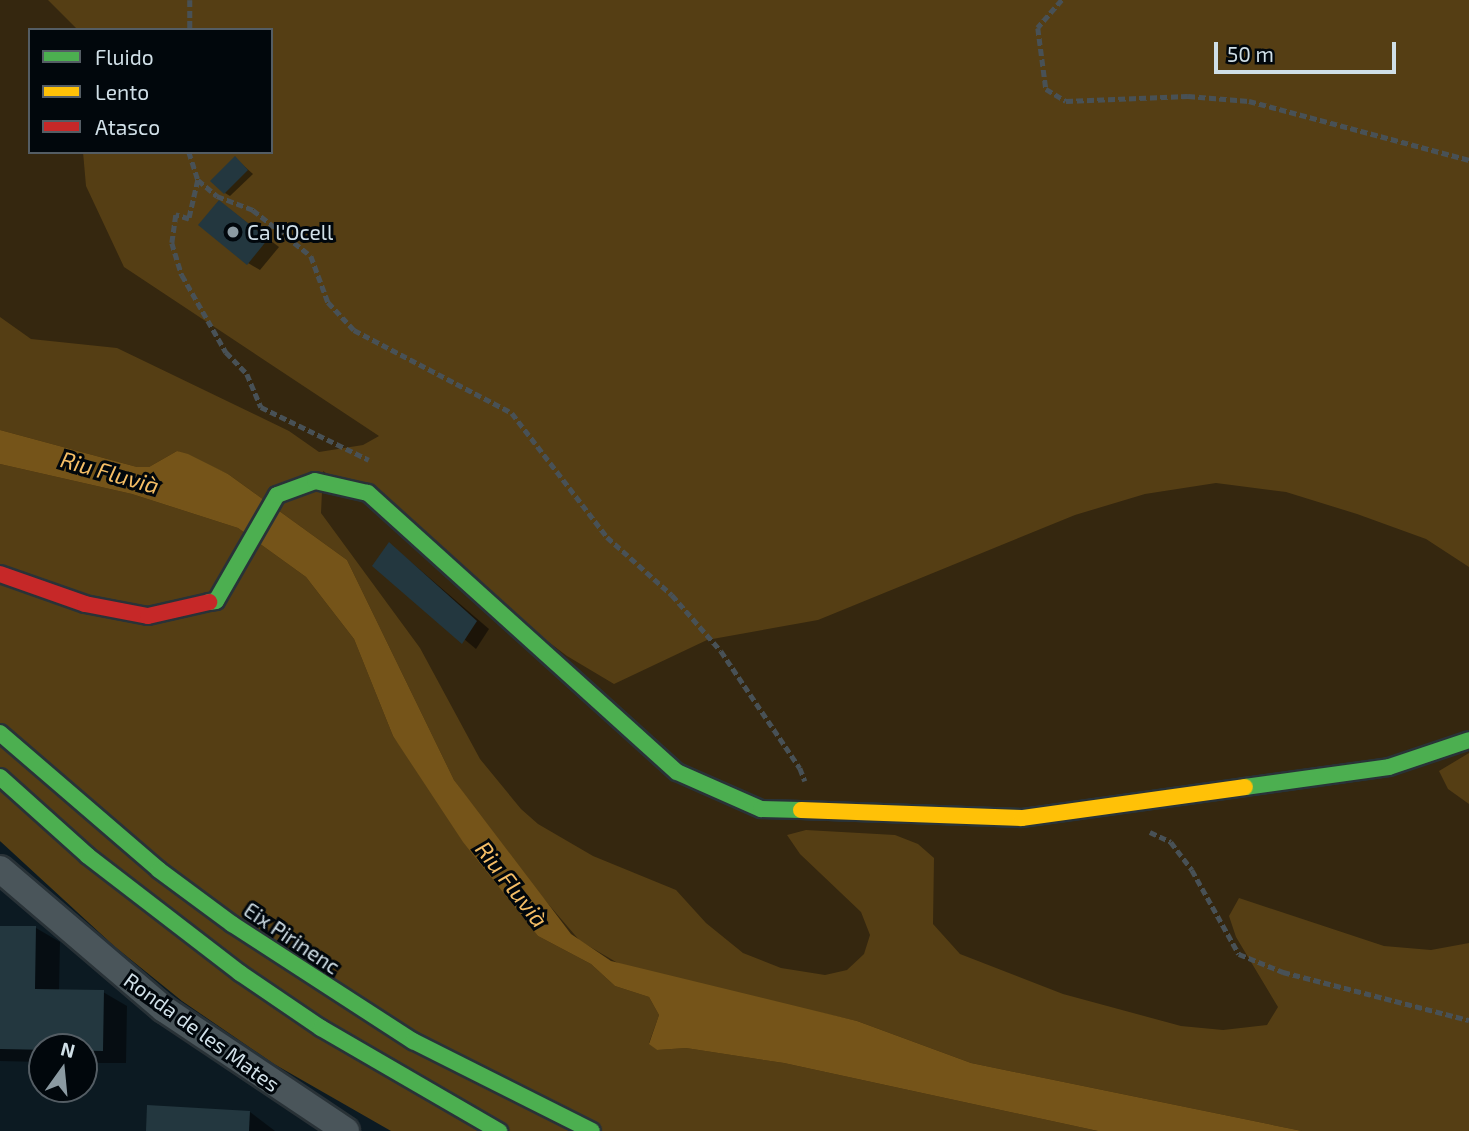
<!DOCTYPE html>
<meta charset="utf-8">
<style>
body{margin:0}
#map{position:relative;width:1469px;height:1131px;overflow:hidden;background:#0c1a22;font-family:"Exo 2",sans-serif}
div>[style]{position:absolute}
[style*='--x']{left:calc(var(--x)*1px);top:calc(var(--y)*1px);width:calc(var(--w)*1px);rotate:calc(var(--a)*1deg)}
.green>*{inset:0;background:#35270f}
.forest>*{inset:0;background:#553e14}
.water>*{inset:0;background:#755419}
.shadow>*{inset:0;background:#0007}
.building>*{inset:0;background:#23373f}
.path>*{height:4.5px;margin-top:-2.25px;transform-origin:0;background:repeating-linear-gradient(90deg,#485156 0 7px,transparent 0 10.5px)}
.roads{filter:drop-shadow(2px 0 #293237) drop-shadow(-2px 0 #293237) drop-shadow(0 2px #293237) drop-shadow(0 -2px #293237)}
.street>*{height:26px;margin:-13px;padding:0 13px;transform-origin:13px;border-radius:13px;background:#4a555a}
.fast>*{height:16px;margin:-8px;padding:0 8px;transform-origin:8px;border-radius:8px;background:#4caf50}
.slow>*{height:16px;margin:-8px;padding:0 8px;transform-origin:8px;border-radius:8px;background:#ffc107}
.jam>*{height:16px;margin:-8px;padding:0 8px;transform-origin:8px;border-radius:8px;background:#c62828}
.dots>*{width:19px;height:19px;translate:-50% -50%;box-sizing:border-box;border:4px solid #01070c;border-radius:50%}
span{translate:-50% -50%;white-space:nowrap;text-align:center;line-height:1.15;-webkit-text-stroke:6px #01070c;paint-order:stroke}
.poi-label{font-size:21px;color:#d0dfe7}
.left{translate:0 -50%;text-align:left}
.street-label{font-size:21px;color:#d0dfe7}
.water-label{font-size:23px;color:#f5be66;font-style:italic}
.legend{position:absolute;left:28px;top:28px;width:245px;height:126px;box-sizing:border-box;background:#01070c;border:2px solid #545d64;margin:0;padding:9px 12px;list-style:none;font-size:21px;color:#d0dfe7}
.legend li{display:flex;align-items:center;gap:14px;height:35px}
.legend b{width:35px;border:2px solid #545d64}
.north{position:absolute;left:28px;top:1033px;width:70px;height:70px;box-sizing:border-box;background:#01070c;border:2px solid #545d64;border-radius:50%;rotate:15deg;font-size:19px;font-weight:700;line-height:28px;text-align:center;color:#d0dfe7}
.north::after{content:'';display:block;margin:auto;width:24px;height:32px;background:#8b9aa2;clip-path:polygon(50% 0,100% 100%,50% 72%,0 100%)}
.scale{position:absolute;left:1214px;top:42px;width:182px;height:32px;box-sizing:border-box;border:4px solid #d0dfe7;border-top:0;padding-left:9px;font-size:21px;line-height:24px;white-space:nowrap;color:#d0dfe7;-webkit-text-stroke:5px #01070c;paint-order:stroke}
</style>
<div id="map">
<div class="green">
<i style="clip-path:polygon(evenodd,0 0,1469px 0,1469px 1131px,465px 1131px,191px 982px,0 841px,0 0,30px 30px,271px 30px,271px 152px,30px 152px,30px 30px)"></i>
</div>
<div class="forest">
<i style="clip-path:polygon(48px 0,1469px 0,1469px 567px,1426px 539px,1357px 514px,1286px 492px,1216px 483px,1145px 494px,1075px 515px,818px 620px,707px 640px,614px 684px,567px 656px,323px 471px,321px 513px,420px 648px,480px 759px,521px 809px,538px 824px,593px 856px,676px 890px,706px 923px,743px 953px,781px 968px,825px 975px,847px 970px,864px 954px,870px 935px,861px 912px,800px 854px,787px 835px,806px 830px,895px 835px,918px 844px,934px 858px,933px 924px,960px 954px,1063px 994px,1181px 1026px,1223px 1030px,1267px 1025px,1278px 1007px,1236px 937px,1229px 916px,1239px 898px,1384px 946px,1431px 950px,1469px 943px,1469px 1131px,1302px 1131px,971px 1063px,857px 1021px,628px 969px,580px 941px,513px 863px,454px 780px,347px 560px,228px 474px,177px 451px,149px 467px,137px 467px,0 430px,0 317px,31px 339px,117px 348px,289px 431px,319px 452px,363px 445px,379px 436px,124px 267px,86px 186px,83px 152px,271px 152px,271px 30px,78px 30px)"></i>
<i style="clip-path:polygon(0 464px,132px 494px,238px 528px,306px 577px,354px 639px,393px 736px,538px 936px,591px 964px,615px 986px,649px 997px,659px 1015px,649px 1043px,657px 1050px,686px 1048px,784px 1063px,1098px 1131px,391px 1131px,274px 1064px,182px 1001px,114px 946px,0 841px)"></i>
<i style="clip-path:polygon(1469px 753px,1469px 804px,1448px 789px,1439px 771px)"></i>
</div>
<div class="water">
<i style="clip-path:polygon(0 430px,137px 467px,149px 467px,177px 451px,188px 454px,228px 474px,347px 560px,454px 780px,571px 934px,611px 961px,857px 1021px,971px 1063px,1302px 1131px,1098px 1131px,784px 1063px,686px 1048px,657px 1050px,649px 1044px,659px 1015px,649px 997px,615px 986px,591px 964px,538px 936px,463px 842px,393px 736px,354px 639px,306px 577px,238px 528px,132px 494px,0 464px)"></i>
</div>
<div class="shadow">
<i style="clip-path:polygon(235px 158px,253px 174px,230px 196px,225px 193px)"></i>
<i style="clip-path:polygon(220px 202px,279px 247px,260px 270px,248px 263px)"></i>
<i style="clip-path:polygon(390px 544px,489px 629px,476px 649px,375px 565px)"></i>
<i style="clip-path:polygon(0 927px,36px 928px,60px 942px,59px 991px,103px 992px,127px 1006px,126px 1063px,84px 1063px,84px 1047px,42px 1047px,42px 1062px,0 1061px)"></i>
<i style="clip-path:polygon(250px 1112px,275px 1131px,147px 1131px)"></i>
</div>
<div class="building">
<i style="clip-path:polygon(235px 156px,248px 170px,224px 194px,210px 181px)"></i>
<i style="clip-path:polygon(219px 200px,268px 239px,247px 265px,198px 225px)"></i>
<i style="clip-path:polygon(389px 542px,477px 621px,462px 644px,372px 566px)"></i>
<i style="clip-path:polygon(0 926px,36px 926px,35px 989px,104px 990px,103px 1051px,0 1049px)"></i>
<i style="clip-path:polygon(147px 1105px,250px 1111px,249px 1131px,146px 1131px)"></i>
</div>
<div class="path">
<i style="--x:190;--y:0;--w:30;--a:90"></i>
<i style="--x:1062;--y:0;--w:37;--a:131"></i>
<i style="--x:1038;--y:28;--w:62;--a:82.5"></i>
<i style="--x:1046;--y:89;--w:23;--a:31"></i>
<i style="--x:1066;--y:101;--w:122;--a:-2.3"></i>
<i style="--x:1188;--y:96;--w:61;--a:4.7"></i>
<i style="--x:1249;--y:101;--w:228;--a:15"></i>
<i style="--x:189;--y:152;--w:29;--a:72"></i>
<i style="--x:198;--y:180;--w:25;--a:40"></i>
<i style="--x:217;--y:196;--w:39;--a:21"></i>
<i style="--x:253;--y:210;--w:74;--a:38.4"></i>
<i style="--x:311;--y:256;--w:49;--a:69.7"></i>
<i style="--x:328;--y:302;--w:38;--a:47"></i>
<i style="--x:354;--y:330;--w:178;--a:27.7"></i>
<i style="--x:512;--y:413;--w:156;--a:52.5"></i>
<i style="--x:607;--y:537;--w:87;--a:41.7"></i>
<i style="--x:672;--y:595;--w:74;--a:48.8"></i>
<i style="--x:721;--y:651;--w:141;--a:56"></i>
<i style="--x:800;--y:768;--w:14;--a:69"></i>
<i style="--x:198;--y:180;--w:40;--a:103"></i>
<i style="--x:189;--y:219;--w:14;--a:-163"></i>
<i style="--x:176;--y:215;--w:28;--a:98"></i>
<i style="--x:172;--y:243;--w:34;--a:73"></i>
<i style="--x:182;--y:275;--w:89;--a:60.3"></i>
<i style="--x:226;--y:352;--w:30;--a:46"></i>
<i style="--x:247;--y:374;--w:36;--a:67"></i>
<i style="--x:261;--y:407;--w:120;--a:26.1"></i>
<i style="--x:1150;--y:832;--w:23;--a:25"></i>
<i style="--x:1171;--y:842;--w:35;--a:53"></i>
<i style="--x:1192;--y:870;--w:96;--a:60.8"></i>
<i style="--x:1239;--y:954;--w:48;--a:22.2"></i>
<i style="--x:1283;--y:972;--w:192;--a:14.5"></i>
</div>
<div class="roads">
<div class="street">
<i style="--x:0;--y:869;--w:216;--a:40.5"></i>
<i style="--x:164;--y:1009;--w:219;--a:33.8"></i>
</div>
<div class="fast">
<i style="--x:209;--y:602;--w:7;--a:-8"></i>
<i style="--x:216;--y:601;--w:122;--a:-60.1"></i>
<i style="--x:277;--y:495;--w:40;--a:-20.2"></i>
<i style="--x:315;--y:481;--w:54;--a:12.8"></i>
<i style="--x:368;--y:493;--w:416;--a:42.1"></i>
<i style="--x:677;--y:772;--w:92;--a:23.8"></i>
<i style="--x:761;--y:809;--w:40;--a:1.4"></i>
<i style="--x:0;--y:733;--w:210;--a:40.7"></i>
<i style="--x:159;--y:870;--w:91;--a:36.5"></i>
<i style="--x:232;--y:924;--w:216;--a:32.9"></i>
<i style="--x:413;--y:1041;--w:200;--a:26.7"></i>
<i style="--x:0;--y:777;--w:118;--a:41.9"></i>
<i style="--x:88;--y:856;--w:192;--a:37.6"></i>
<i style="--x:240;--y:973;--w:98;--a:34.2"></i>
<i style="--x:321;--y:1028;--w:206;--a:30.1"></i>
<i style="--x:1245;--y:787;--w:145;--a:-7.9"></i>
<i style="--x:1389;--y:767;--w:84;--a:-18.6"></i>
</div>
<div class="slow">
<i style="--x:801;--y:810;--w:221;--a:2.1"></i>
<i style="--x:1022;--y:818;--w:225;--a:-7.9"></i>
</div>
<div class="jam">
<i style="--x:0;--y:574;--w:90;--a:19.4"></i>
<i style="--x:85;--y:604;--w:64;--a:10.8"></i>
<i style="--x:148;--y:616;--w:63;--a:-12.9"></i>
</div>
</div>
<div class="dots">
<i style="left:233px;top:232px;background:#8b9aa2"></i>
</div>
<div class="poi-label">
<span class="left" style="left:247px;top:232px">Ca l'Ocell</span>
</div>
<div class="street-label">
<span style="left:292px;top:938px;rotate:34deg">Eix Pirinenc</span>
<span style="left:202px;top:1032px;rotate:36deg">Ronda de les Mates</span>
</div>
<div class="water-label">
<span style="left:110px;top:472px;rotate:16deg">Riu Fluvià</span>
<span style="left:512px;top:884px;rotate:52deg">Riu Fluvià</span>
</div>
<ul class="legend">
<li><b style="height:9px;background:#4caf50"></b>Fluido</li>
<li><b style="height:9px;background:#ffc107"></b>Lento</li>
<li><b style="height:9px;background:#c62828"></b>Atasco</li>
</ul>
<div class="north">N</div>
<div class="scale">50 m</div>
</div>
